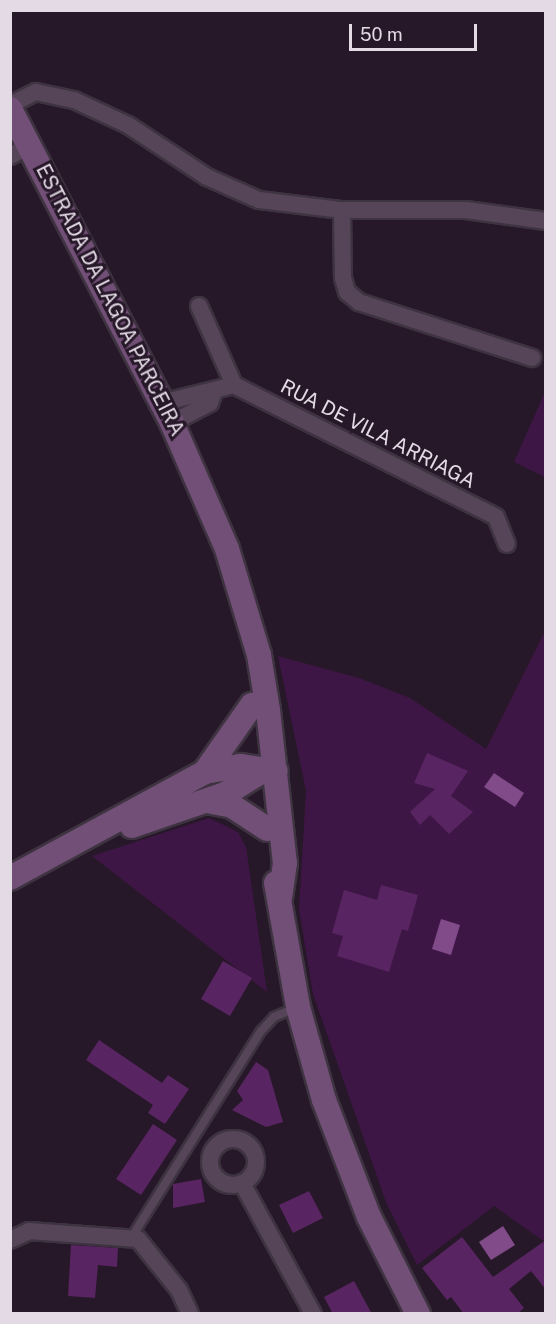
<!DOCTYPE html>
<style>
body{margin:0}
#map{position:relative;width:556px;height:1324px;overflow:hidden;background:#271829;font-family:"Public Sans",sans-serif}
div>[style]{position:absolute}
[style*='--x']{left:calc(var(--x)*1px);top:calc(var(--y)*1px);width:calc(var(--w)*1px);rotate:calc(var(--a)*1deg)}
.green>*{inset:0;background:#3e1645}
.water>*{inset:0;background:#814b8a}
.building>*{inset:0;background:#582461}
.roads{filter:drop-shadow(2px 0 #3e3340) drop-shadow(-2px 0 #3e3340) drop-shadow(0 2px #3e3340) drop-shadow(0 -2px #3e3340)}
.lane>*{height:8px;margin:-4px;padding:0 4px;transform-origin:4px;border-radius:4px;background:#564558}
.street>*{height:16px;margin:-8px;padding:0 8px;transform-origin:8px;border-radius:8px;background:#564558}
.street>.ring{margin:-8px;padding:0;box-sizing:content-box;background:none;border:16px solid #564558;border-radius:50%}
.secondary>*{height:24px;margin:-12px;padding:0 12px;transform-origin:12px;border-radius:12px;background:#714f76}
span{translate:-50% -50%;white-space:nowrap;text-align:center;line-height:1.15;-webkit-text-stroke:6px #271829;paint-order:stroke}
.street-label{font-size:20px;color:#e4dae6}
.frame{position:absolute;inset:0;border:12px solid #e4dae6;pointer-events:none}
.scale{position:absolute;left:349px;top:24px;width:128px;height:27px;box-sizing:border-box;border:3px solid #e4dae6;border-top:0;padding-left:8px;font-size:18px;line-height:21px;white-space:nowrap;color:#e4dae6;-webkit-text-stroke:4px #271829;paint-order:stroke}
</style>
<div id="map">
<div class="green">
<i style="clip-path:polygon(545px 392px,546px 477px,545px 477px,514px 462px)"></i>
<i style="clip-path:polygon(545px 631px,545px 1242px,494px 1206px,417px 1265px,386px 1202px,313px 994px,299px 909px,306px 791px,278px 656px,359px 678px,410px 698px,486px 749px)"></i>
<i style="clip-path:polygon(209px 818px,238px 832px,246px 847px,267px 992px,92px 856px)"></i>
</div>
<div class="water">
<i style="clip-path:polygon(494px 773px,524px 793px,515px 807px,484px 787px)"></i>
<i style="clip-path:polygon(441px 919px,460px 925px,451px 955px,432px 949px)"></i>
<i style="clip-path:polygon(503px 1226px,515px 1245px,491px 1260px,479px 1242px)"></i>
</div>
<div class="building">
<i style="clip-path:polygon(427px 753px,468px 771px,451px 796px,473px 812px,449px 834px,430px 815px,420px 825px,410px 812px,435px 789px,414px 783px)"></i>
<i style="clip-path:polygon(381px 885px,418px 895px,408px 931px,402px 929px,389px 972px,337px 956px,343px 936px,332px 933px,344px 890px,377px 900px)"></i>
<i style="clip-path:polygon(223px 961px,252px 978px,230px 1016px,201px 999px)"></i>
<i style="clip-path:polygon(99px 1040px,162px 1083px,168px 1075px,189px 1089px,165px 1124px,148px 1113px,153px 1105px,86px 1060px)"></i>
<i style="clip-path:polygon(256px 1062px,268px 1070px,283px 1122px,266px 1127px,232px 1110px,243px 1100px,237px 1091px)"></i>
<i style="clip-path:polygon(153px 1124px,177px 1140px,141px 1195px,116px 1179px)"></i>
<i style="clip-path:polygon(201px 1179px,205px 1202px,173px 1208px,173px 1184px)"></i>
<i style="clip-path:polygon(309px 1191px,323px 1218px,293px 1233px,279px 1205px)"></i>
<i style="clip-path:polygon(462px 1237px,493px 1277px,546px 1240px,546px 1290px,531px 1271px,509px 1289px,524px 1308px,517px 1314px,464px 1314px,451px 1297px,447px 1300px,422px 1268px)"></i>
<i style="clip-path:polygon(71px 1245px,118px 1248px,117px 1267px,98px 1265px,95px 1298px,68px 1296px)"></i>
<i style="clip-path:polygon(354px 1281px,372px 1314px,333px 1314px,324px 1297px)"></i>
</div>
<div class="roads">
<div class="lane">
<i style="--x:131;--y:1238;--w:244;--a:-57.9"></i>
<i style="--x:261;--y:1031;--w:19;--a:-47"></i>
<i style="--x:274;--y:1017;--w:23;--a:-23"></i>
</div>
<div class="street">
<i style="--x:10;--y:105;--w:29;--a:-27"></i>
<i style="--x:36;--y:92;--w:39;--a:12"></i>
<i style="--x:74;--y:100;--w:60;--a:24.8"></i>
<i style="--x:128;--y:125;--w:95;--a:33.4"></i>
<i style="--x:207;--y:177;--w:57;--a:23.9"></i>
<i style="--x:259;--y:200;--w:84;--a:6.9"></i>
<i style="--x:342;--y:210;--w:124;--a:0"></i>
<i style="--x:466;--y:210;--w:81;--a:7.8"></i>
<i style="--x:10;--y:156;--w:25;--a:-27"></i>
<i style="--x:342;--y:210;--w:68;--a:89.2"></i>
<i style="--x:343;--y:278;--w:15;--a:74"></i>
<i style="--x:347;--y:292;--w:16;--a:40"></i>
<i style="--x:359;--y:302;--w:182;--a:17.9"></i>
<i style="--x:199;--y:306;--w:86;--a:66.1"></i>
<i style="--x:161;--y:403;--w:75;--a:-13.9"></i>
<i style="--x:234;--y:385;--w:293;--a:26.7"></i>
<i style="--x:496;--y:517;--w:29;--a:68"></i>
<i style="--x:172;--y:423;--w:43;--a:-27.8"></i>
<i style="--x:210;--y:403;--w:12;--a:-70"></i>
<i class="ring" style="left:210px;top:1139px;width:30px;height:30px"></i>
<i style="--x:242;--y:1183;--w:149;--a:61.5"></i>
<i style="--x:10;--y:1240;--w:21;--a:-25"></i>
<i style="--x:29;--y:1231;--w:109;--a:4.2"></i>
<i style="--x:138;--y:1239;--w:65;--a:51.2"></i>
<i style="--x:179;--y:1290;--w:26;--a:65"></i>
</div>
<div class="secondary">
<i style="--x:10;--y:109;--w:353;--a:62.7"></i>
<i style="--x:172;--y:423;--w:137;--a:66.4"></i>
<i style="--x:227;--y:549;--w:111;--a:73.2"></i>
<i style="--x:259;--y:655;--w:56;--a:80.7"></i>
<i style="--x:268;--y:710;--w:154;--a:83.7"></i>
<i style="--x:285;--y:863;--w:34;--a:98"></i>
<i style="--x:205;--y:772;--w:82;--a:-55"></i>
<i style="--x:207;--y:801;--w:25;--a:11"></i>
<i style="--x:232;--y:806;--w:42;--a:33.3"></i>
<i style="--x:132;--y:826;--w:98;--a:-19"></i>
<i style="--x:225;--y:794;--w:42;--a:-31.4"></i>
<i style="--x:10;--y:878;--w:222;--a:-28.5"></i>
<i style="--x:205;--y:772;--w:36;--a:-10"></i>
<i style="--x:240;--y:766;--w:36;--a:8"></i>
<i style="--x:276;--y:883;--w:126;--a:79.9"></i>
<i style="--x:298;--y:1007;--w:97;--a:74.4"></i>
<i style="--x:324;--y:1100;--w:125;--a:69"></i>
<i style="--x:369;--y:1217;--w:109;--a:63.2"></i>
</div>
</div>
<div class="street-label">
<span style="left:110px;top:300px;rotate:63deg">ESTRADA DA LAGOA PARCEIRA</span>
<span style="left:378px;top:434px;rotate:27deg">RUA DE VILA ARRIAGA</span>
</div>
<div class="frame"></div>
<div class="scale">50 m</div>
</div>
